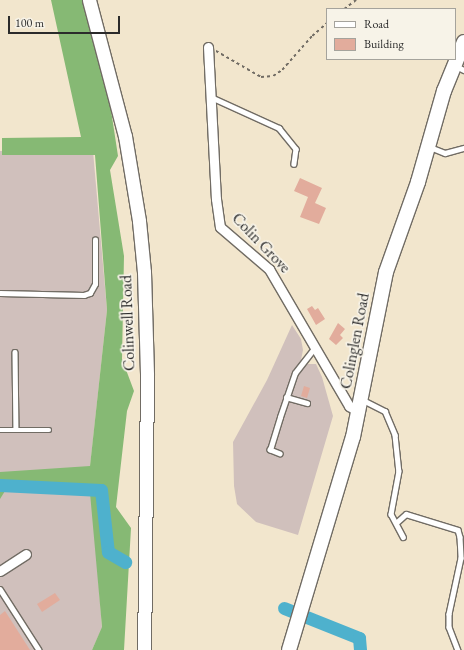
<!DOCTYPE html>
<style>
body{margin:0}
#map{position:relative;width:464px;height:650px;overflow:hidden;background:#f2e6cd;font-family:"EB Garamond",serif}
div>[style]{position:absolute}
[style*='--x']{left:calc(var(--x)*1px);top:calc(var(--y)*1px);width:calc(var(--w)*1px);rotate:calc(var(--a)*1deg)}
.industrial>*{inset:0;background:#d0c0bc}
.forest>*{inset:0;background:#86b974}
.river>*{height:13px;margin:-6.5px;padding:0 6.5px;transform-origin:6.5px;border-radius:6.5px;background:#4eb1cd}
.building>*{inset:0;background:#e2ac9c}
.path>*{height:1.5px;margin-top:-0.75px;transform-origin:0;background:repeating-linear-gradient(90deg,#716c64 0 3px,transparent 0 6px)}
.roads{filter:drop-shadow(1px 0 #716c64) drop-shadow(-1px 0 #716c64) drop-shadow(0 1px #716c64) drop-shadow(0 -1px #716c64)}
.lane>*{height:4.5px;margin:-2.25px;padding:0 2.25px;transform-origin:2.25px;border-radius:2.25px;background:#fff}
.street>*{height:9px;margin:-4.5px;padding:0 4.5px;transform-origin:4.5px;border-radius:4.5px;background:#fff}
.secondary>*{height:13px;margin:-6.5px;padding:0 6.5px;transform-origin:6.5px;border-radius:6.5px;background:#fff}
.primary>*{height:14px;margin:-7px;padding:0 7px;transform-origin:7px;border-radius:7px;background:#fff}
span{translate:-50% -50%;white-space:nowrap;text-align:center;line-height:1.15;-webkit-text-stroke:3.5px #f7f3e8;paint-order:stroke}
.street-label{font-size:16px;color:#2b2b2b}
.legend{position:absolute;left:326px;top:8px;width:130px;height:52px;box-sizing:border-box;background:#f7f3e8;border:1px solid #a5a39c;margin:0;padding:5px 7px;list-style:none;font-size:12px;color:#2b2b2b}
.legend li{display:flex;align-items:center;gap:8px;height:20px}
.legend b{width:20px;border:1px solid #a5a39c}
.scale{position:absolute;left:8px;top:16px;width:112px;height:18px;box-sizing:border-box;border:2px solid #2b2b2b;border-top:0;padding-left:5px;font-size:12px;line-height:14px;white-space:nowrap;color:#2b2b2b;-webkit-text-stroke:3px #f7f3e8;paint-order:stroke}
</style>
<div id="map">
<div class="industrial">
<i style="clip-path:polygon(0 151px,93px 151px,107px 310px,90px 467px,102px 628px,92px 650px,0 650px)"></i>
<i style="clip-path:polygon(292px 325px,301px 339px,303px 350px,301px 360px,307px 364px,316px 364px,322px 377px,333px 416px,298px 535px,256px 522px,237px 504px,234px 486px,233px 442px,267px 380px)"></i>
</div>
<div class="forest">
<i style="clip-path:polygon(51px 0,83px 0,107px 84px,118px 156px,110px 170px,124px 256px,122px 359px,134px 391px,127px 411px,116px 507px,131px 528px,124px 650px,92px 650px,102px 627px,90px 493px,5px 491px,0 499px,0 472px,90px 466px,107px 310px,95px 155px,2px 155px,2px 138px,81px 137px)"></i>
</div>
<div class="river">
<i style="--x:0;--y:485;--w:101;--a:2.8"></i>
<i style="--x:101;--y:490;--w:62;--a:83.6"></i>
<i style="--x:108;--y:552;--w:20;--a:30"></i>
<i style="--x:284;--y:608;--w:81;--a:21.8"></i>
<i style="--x:359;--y:638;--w:12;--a:85"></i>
</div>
<div class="building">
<i style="clip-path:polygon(300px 178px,322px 188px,315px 203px,326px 208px,319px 224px,300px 217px,308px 197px,294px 191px)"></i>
<i style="clip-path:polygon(312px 306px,315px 310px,318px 308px,325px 319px,316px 325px,307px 309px)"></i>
<i style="clip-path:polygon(338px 323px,345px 329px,340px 335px,343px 338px,336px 345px,329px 339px)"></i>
<i style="clip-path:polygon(304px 386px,310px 388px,307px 398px,301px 396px)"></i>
<i style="clip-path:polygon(55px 593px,60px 600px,42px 612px,37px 604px)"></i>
<i style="clip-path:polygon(5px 611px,30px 650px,0 650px,0 615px)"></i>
</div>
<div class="path">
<i style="--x:344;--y:9;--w:15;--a:-37"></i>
<i style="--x:216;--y:51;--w:52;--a:30"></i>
<i style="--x:261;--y:77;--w:12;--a:-5"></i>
<i style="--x:273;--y:76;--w:11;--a:-34"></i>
<i style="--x:282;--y:70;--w:45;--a:-48.6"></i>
<i style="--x:312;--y:36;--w:20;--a:-41"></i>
</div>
<div class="roads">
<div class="lane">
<i style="--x:456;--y:66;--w:9;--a:27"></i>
<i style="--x:211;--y:97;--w:75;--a:24.5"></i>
<i style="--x:279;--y:128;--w:27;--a:51"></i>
<i style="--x:296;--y:149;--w:15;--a:98"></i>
<i style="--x:430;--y:147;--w:16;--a:22"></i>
<i style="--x:445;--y:153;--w:20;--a:-15"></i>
<i style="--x:0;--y:293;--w:84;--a:1.4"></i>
<i style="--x:84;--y:295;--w:6;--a:-18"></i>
<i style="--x:90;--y:293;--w:10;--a:-61"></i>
<i style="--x:95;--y:284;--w:44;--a:-90"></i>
<i style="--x:15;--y:352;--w:77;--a:89.3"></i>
<i style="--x:286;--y:397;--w:22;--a:16"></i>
<i style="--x:363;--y:400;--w:25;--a:27"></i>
<i style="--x:385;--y:411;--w:26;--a:67"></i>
<i style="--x:395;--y:435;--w:36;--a:84"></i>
<i style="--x:399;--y:471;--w:44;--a:100.5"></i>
<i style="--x:391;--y:514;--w:26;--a:62"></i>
<i style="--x:0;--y:430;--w:49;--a:0"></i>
<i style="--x:280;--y:454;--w:11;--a:-158"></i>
<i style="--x:270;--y:450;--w:34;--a:-73"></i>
<i style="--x:280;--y:417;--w:46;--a:-71.2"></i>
<i style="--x:295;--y:373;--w:31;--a:-52"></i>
<i style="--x:396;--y:523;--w:13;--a:-42"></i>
<i style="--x:406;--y:514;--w:54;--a:17.1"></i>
<i style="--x:458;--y:530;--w:7;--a:74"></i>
<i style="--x:460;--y:537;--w:21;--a:87"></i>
<i style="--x:461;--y:558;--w:57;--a:102.1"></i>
<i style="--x:449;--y:614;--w:13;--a:90"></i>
<i style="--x:449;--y:627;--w:25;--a:69"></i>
<i style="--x:0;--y:589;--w:72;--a:57.4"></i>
</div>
<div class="street">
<i style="--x:208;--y:47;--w:152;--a:87"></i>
<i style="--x:216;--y:199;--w:28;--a:82"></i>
<i style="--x:220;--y:227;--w:65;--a:40.6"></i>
<i style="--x:269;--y:269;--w:159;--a:59.7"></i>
<i style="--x:349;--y:406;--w:12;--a:31"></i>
<i style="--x:0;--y:571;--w:31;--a:-33"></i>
</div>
<div class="secondary">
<i style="--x:89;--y:0;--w:141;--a:75.2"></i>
<i style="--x:125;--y:136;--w:86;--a:80.6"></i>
<i style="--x:139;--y:221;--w:51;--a:84.4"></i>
<i style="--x:144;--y:272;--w:103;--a:88.3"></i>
<i style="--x:147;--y:375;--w:275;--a:90.6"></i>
</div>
<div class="primary">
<i style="--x:289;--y:650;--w:222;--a:-73.3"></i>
<i style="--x:353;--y:437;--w:168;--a:-78.7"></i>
<i style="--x:386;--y:272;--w:96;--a:-70.4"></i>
<i style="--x:418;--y:182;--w:95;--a:-74.1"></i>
<i style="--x:444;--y:91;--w:53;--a:-67.8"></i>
</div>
</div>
<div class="street-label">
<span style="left:261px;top:243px;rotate:46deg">Colin Grove</span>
<span style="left:128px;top:323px;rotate:-92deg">Colinwell Road</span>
<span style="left:355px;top:341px;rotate:-79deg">Colinglen Road</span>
</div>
<ul class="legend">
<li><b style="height:5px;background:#fff"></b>Road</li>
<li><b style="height:11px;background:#e2ac9c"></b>Building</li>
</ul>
<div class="scale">100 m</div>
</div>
